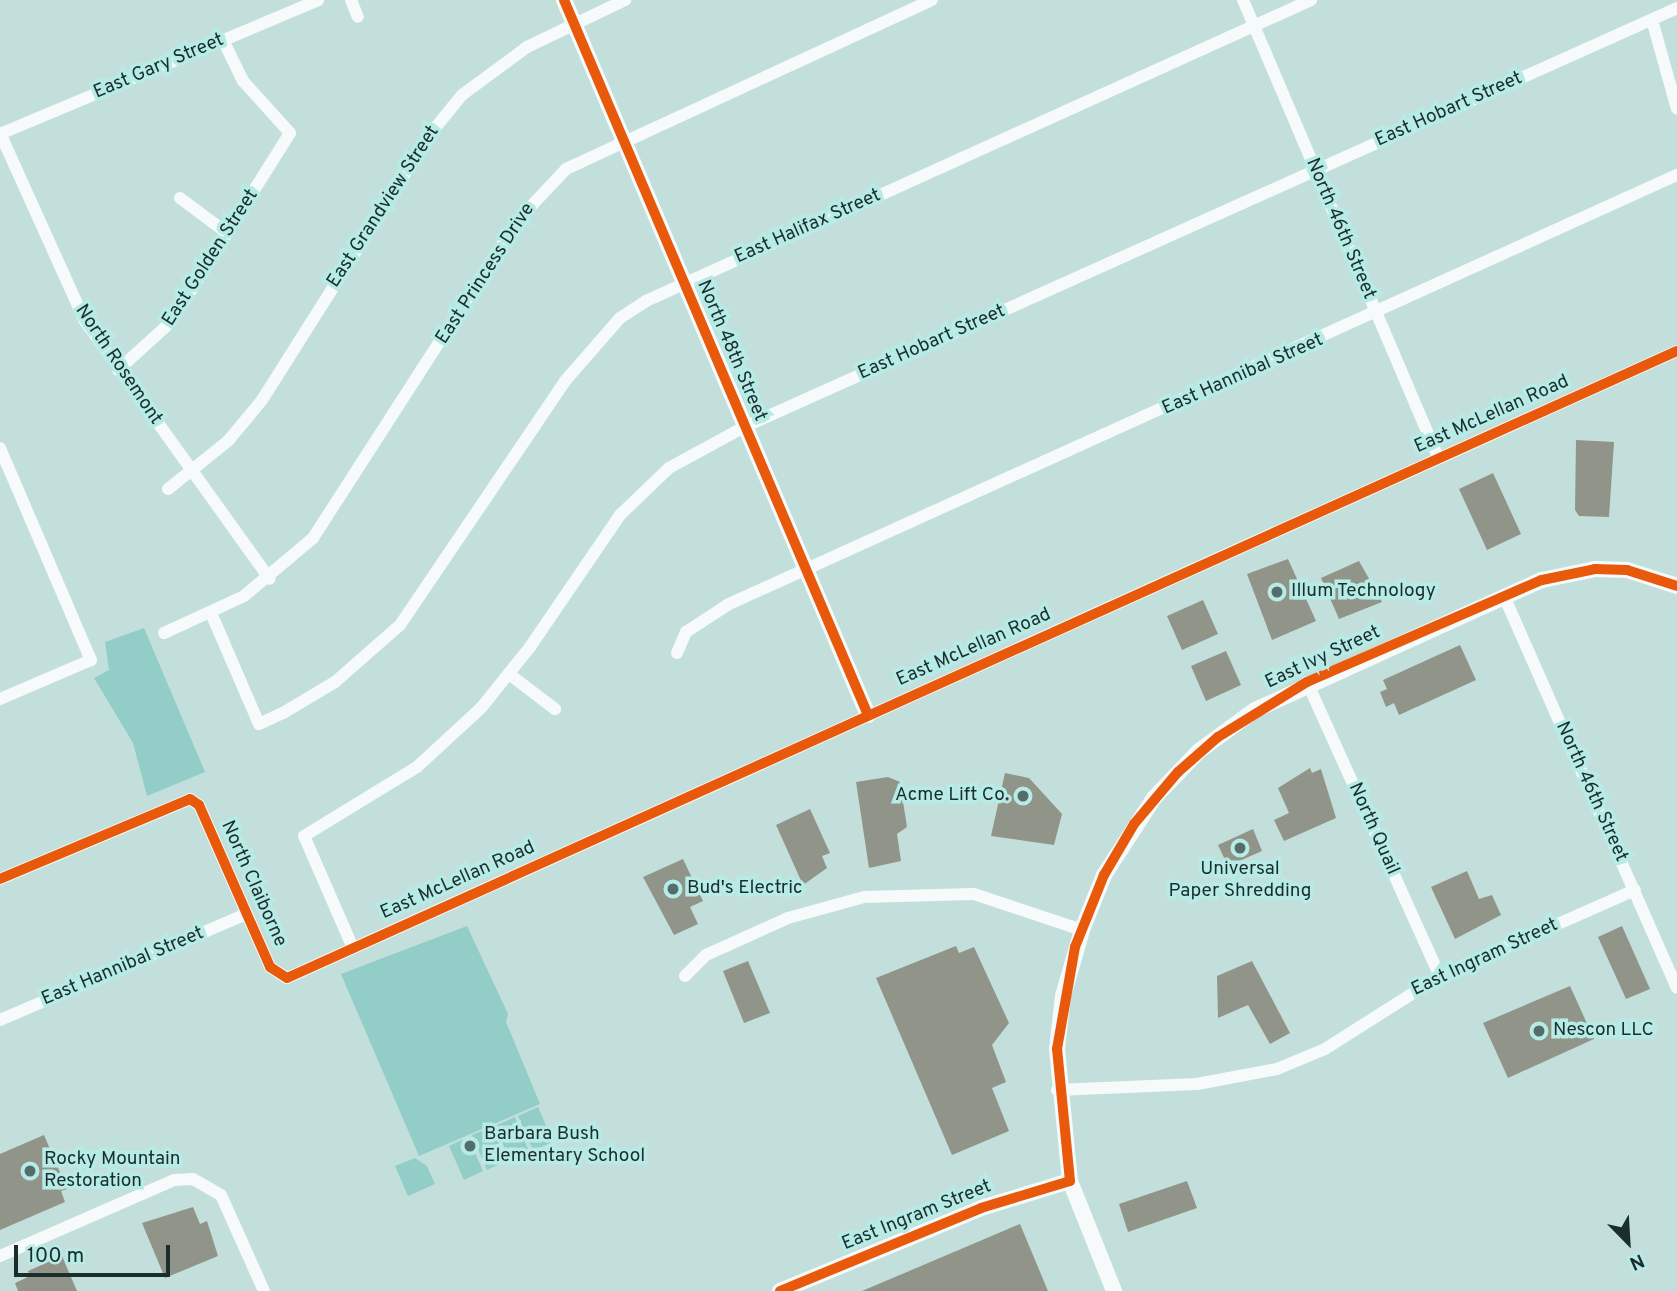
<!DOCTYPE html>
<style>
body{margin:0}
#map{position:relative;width:1677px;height:1291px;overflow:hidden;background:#c3dfdc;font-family:Overpass,sans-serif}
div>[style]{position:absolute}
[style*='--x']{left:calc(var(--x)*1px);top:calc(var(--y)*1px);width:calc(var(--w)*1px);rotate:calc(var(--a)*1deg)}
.green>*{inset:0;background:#92cdc8}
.building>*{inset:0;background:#919589}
.minor>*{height:12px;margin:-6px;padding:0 6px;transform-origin:6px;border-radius:6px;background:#f6fafa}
.tertiary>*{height:16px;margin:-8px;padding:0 8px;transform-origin:8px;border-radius:8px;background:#f6fafa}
.cycleway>*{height:10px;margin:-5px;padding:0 5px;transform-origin:5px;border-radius:5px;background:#e8590c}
.dots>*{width:19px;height:19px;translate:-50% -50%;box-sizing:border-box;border:4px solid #b7ebe6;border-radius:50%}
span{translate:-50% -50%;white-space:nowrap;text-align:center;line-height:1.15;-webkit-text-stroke:7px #b7ebe6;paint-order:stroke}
.street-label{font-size:19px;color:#1a2e2d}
.poi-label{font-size:19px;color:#1a2e2d}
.left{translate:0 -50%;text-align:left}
.right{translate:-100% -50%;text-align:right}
.north{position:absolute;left:1593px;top:1207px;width:70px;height:70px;-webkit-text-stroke:5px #b7ebe6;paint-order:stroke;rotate:156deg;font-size:19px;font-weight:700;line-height:28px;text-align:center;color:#1a2e2d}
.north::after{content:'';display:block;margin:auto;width:24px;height:32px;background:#1a2e2d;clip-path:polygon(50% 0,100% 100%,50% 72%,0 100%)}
.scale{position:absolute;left:14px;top:1245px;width:156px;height:32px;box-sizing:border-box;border:4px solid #1a2e2d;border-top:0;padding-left:9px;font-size:21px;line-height:24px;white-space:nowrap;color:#1a2e2d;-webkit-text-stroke:5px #b7ebe6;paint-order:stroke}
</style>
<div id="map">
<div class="green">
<i style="clip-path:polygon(144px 628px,205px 772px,147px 796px,133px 743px,94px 678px,109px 670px,105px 642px)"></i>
<i style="clip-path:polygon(467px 926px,508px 1014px,506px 1022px,540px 1104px,419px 1156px,341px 974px)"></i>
<i style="clip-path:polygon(538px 1107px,553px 1142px,533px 1150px,518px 1116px)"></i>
<i style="clip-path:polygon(515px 1117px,529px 1152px,510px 1160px,495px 1126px)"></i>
<i style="clip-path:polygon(492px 1127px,506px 1161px,487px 1170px,472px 1135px)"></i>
<i style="clip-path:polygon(468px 1137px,483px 1171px,464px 1180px,449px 1146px)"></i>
<i style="clip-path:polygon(415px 1158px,427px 1166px,435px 1184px,408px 1196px,395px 1166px)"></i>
</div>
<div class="building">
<i style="clip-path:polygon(1576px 440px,1614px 442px,1609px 517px,1579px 516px,1575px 510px)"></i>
<i style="clip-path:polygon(1493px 473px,1521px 534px,1487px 550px,1459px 489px)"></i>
<i style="clip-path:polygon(1288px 559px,1316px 621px,1272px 640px,1247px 574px)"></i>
<i style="clip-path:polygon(1359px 561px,1382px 602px,1339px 619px,1321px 578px)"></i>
<i style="clip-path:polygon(1203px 600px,1218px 634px,1182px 650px,1167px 616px)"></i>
<i style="clip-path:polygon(1460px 645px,1476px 680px,1399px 715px,1394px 703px,1386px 707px,1380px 692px,1387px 689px,1383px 680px)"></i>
<i style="clip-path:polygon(1226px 651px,1241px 685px,1206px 701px,1191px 666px)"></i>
<i style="clip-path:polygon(1310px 768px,1312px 773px,1321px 769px,1336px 818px,1284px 841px,1274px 820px,1289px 813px,1278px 788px)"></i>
<i style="clip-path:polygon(1005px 773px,1029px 778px,1062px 814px,1054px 845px,991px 836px)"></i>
<i style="clip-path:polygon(888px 777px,900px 782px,907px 827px,897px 834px,901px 861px,869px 868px,856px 782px)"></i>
<i style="clip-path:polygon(810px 809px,830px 853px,822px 856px,827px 868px,803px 885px,776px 825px)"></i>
<i style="clip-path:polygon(1253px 829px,1262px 851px,1228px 866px,1218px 845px)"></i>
<i style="clip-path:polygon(683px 859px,703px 901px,690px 907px,698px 924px,674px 935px,643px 877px)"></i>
<i style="clip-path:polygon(1467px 871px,1479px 899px,1492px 895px,1501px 915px,1455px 939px,1431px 887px)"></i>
<i style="clip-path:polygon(1622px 926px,1650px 989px,1626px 999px,1598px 937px)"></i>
<i style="clip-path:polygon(956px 946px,959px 953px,974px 947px,1009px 1023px,992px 1045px,1006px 1082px,992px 1088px,1009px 1131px,952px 1155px,876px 978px)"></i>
<i style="clip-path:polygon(748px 961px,770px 1013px,744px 1023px,723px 971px)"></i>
<i style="clip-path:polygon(1252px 961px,1290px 1033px,1270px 1044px,1248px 1005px,1218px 1018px,1217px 976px)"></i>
<i style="clip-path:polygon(1570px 986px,1594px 1039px,1508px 1078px,1483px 1023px)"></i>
<i style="clip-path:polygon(44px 1135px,67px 1189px,61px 1191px,65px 1202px,0 1230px,0 1154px)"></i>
<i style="clip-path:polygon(1187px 1181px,1197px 1208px,1128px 1232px,1119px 1204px)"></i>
<i style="clip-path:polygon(193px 1207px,200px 1224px,207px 1221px,218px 1256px,165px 1278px,142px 1223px)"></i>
<i style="clip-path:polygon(1020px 1224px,1048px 1291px,862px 1291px)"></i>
<i style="clip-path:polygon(62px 1256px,77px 1291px,18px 1291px,15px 1283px,30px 1276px,28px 1271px)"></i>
</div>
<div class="minor">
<i style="--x:351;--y:0;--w:18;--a:68"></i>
<i style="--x:1243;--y:0;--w:498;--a:66.9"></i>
<i style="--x:1652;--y:20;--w:92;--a:74.3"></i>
<i style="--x:0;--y:133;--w:206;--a:65.7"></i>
<i style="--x:85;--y:321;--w:317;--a:54.4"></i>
<i style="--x:0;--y:134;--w:345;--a:-22.8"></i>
<i style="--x:180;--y:198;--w:59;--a:36.7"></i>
<i style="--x:118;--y:370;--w:72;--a:-42.2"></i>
<i style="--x:171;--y:322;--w:223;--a:-57.8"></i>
<i style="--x:290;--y:133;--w:70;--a:-132.1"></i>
<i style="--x:243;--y:81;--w:46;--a:-116"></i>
<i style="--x:0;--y:448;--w:231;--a:66.8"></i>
<i style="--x:91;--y:660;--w:99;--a:156.8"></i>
<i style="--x:168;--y:489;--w:77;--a:-38.7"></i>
<i style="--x:228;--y:441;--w:53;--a:-50.3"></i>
<i style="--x:262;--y:400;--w:316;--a:-57.7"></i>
<i style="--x:431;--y:133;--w:49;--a:-50.8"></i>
<i style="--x:462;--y:95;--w:81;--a:-36.4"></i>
<i style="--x:527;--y:47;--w:109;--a:-25.6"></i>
<i style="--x:1504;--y:596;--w:428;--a:66.2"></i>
<i style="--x:211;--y:613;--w:121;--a:66.6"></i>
<i style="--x:259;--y:724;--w:26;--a:-25"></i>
<i style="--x:283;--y:713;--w:61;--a:-30.8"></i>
<i style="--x:335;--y:682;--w:86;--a:-41.2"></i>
<i style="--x:400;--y:625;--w:295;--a:-55.9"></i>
<i style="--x:565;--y:381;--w:84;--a:-48.9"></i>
<i style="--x:620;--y:318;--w:31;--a:-33"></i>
<i style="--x:646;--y:301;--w:730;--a:-24.35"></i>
<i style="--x:164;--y:633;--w:88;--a:-24.8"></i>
<i style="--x:244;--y:596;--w:90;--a:-40"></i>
<i style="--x:313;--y:538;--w:378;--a:-57.2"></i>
<i style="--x:518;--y:220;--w:70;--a:-46.7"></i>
<i style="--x:566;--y:169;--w:403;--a:-24.8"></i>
<i style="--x:677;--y:653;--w:23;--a:-67"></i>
<i style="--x:686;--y:632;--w:51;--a:-33.1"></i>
<i style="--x:729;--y:604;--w:1041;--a:-24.35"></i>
<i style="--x:509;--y:674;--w:58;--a:37.3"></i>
<i style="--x:1307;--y:682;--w:323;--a:65.7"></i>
<i style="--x:0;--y:879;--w:206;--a:-22.8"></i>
<i style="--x:190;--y:799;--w:11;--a:34"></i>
<i style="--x:199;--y:805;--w:177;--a:66.3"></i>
<i style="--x:270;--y:967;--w:20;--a:33"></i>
<i style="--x:287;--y:978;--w:1525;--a:-24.28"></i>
<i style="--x:353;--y:948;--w:122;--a:-113.6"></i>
<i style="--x:304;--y:836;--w:132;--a:-31.4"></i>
<i style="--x:417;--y:767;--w:87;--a:-42.7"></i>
<i style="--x:481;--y:708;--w:78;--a:-51.2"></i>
<i style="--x:530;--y:647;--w:160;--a:-55.7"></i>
<i style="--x:620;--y:515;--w:68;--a:-43.8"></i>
<i style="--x:669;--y:468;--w:85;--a:-28.7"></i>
<i style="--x:744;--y:427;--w:1023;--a:-24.18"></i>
<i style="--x:685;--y:976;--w:30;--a:-45"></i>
<i style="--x:706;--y:955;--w:90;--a:-24.3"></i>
<i style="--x:788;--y:918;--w:79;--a:-15.4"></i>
<i style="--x:864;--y:897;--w:110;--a:-1.6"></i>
<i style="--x:974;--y:894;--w:114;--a:18.4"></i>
<i style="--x:0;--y:1020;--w:268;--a:-23.3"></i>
<i style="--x:1057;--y:1090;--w:140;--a:-2.5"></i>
<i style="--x:1197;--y:1084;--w:81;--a:-10.6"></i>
<i style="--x:1277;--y:1069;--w:52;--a:-22.6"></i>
<i style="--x:1325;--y:1049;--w:136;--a:-32.4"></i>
<i style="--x:1440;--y:976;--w:213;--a:-23.8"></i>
<i style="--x:0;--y:1256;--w:190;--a:-23.6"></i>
<i style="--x:174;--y:1180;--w:19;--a:-3"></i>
<i style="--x:193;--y:1179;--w:32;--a:30"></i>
<i style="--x:221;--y:1195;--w:105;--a:65.9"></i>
</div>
<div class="tertiary">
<i style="--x:564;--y:0;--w:777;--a:66.97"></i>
<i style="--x:780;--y:1291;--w:217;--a:-22.4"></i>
<i style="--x:981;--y:1208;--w:93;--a:-16.9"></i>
<i style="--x:1114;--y:1291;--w:118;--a:-111.8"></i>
<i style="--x:1070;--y:1181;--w:133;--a:-95.6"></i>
<i style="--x:1057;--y:1049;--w:53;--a:-83.5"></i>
<i style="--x:1063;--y:996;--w:69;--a:-73.9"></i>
<i style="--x:1082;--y:930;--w:59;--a:-68.2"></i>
<i style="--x:1104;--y:875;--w:92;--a:-57"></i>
<i style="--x:1154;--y:798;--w:65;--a:-46.2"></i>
<i style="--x:1199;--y:751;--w:69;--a:-36.2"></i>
<i style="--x:1255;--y:710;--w:315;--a:-24.4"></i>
<i style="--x:1542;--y:580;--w:54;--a:-11.7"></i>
<i style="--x:1595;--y:569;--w:32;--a:2"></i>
<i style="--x:1627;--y:570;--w:52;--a:17.7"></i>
</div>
<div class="cycleway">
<i style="--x:564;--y:0;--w:777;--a:66.97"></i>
<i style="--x:0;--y:879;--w:206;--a:-22.8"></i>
<i style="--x:190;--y:799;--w:11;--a:34"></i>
<i style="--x:199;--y:805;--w:177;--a:66.3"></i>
<i style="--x:270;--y:967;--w:20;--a:33"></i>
<i style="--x:287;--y:978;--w:1525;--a:-24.28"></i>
<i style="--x:780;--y:1291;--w:217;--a:-22.4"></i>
<i style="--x:981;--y:1208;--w:93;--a:-16.9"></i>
<i style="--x:1070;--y:1181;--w:133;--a:-95.6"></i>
<i style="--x:1057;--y:1049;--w:104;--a:-80"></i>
<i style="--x:1075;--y:947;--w:78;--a:-68.1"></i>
<i style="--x:1104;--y:875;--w:59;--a:-59.5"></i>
<i style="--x:1134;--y:824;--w:68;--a:-49.8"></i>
<i style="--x:1178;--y:772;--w:53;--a:-41.2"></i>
<i style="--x:1218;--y:737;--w:105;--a:-31.7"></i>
<i style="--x:1307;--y:682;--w:256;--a:-23.5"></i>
<i style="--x:1542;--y:580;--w:54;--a:-11.7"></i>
<i style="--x:1595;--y:569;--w:32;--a:2"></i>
<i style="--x:1627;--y:570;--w:52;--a:17.7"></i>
</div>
<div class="dots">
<i style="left:1277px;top:592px;background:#556c6a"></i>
<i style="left:1023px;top:796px;background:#556c6a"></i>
<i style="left:1240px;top:848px;background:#556c6a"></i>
<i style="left:673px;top:889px;background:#556c6a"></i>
<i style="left:1539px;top:1031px;background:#556c6a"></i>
<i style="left:470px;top:1146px;background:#556c6a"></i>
<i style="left:30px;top:1171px;background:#556c6a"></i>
</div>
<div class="street-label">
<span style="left:159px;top:67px;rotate:-23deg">East Gary Street</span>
<span style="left:1449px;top:110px;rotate:-24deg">East Hobart Street</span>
<span style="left:384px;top:207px;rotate:-57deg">East Grandview Street</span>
<span style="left:808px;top:227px;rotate:-24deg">East Halifax Street</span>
<span style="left:1340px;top:229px;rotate:67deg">North 46th Street</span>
<span style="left:211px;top:258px;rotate:-57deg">East Golden Street</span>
<span style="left:486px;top:274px;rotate:-57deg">East Princess Drive</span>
<span style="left:932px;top:343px;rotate:-24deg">East Hobart Street</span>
<span style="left:731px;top:351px;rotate:67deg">North 48th Street</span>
<span style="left:118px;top:365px;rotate:56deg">North Rosemont</span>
<span style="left:1243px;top:375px;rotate:-24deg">East Hannibal Street</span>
<span style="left:1492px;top:415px;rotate:-24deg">East McLellan Road</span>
<span style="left:974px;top:648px;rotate:-24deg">East McLellan Road</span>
<span style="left:1323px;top:658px;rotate:-25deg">East Ivy Street</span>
<span style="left:1591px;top:792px;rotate:66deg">North 46th Street</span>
<span style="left:1373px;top:829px;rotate:66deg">North Quail</span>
<span style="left:458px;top:881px;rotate:-24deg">East McLellan Road</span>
<span style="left:253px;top:884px;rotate:66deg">North Claiborne</span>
<span style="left:1485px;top:958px;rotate:-25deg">East Ingram Street</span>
<span style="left:123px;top:967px;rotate:-23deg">East Hannibal Street</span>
<span style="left:917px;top:1216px;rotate:-22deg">East Ingram Street</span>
</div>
<div class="poi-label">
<span class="left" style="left:1291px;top:592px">Illum Technology</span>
<span class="right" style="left:1009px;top:796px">Acme Lift Co.</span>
<span style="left:1240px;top:881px">Universal<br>Paper Shredding</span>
<span class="left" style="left:687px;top:889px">Bud's Electric</span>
<span class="left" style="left:1553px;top:1031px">Nescon LLC</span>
<span class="left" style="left:484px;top:1146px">Barbara Bush<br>Elementary School</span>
<span class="left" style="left:44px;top:1171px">Rocky Mountain<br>Restoration</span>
</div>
<div class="north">N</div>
<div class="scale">100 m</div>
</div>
